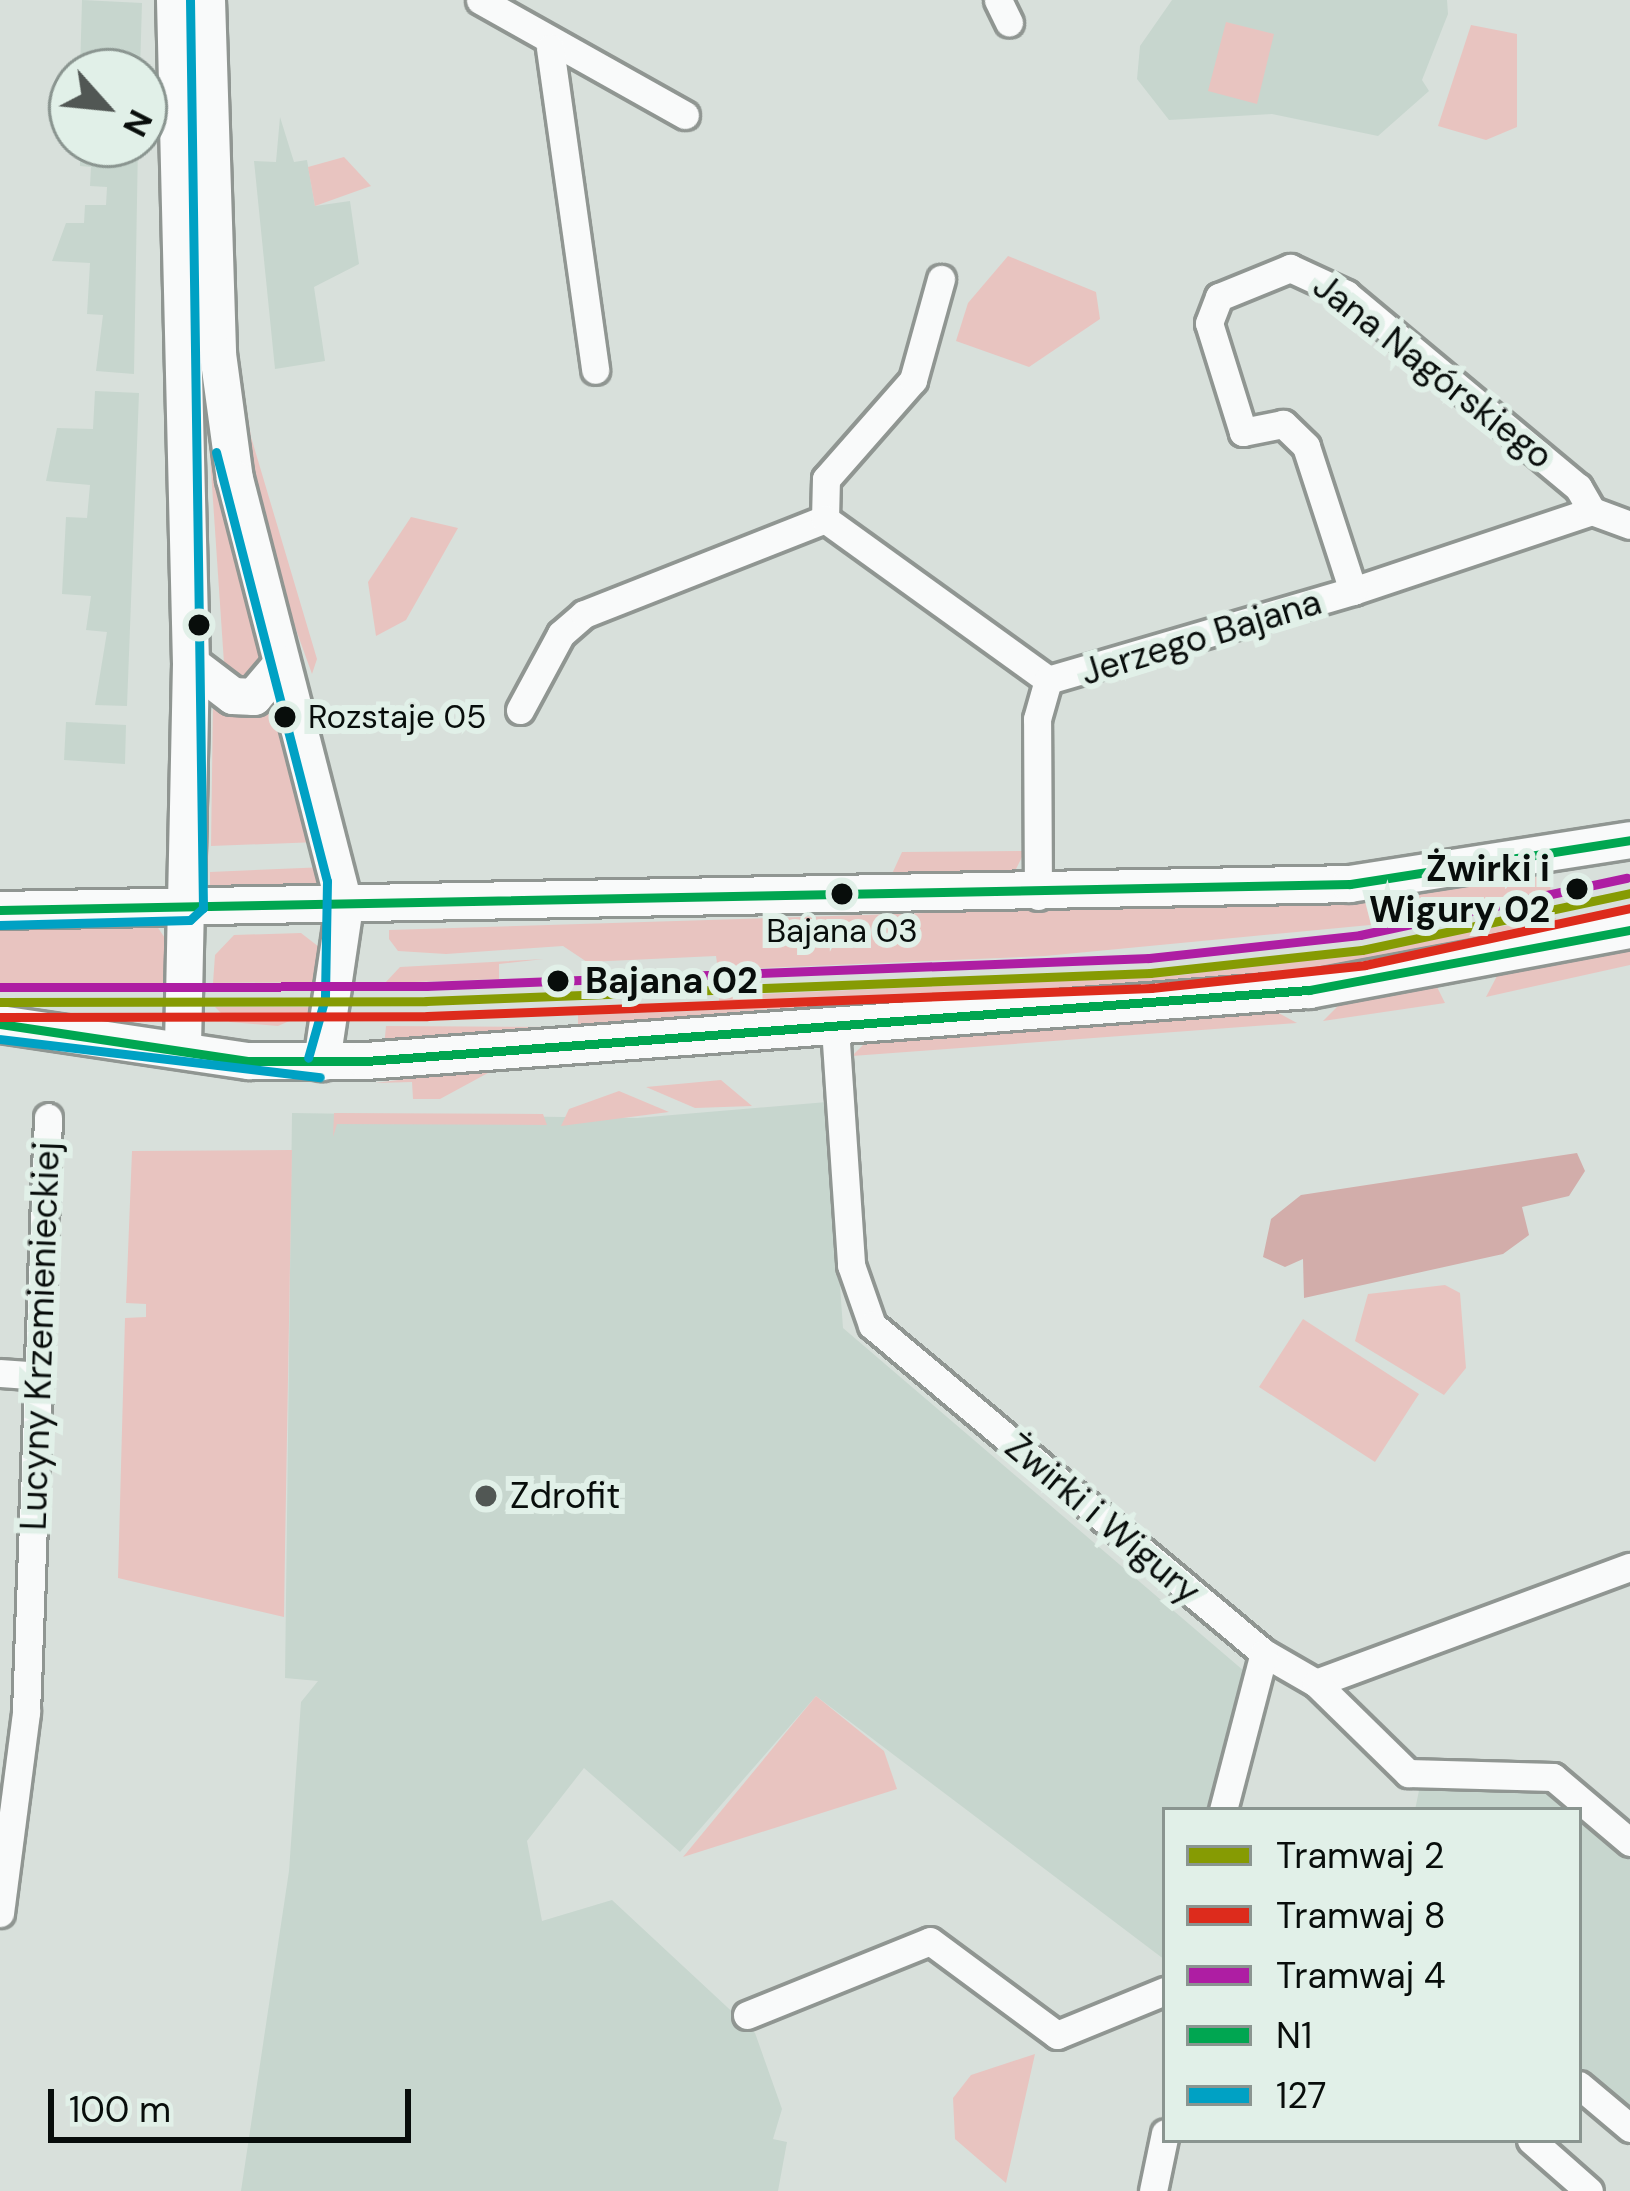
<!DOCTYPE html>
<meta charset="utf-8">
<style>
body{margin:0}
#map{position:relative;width:1630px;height:2191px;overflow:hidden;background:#d8e0db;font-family:"DM Sans",sans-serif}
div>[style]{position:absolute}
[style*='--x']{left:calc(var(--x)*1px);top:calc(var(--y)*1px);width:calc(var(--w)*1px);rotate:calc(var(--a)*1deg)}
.built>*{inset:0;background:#c7d6ce}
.green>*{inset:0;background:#e8c4c0}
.forest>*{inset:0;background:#d2adaa}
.roads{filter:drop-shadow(3px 0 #909692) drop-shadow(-3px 0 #909692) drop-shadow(0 3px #909692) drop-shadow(0 -3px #909692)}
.minor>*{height:27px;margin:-13.5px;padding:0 13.5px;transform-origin:13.5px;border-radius:13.5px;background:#f9fafa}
.secondary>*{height:36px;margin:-18px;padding:0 18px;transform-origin:18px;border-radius:18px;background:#f9fafa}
.bus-1>*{height:9px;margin:-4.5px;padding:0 4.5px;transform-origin:4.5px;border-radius:4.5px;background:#00a651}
.bus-2>*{height:9px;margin:-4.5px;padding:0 4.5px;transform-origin:4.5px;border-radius:4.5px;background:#00a1c4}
.tram-1>*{height:9px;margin:-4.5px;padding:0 4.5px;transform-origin:4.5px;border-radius:4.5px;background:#869b03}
.tram-2>*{height:9px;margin:-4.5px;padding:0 4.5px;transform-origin:4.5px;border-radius:4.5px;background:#dd2b1c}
.tram-3>*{height:9px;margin:-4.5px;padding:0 4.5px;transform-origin:4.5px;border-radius:4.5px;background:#ae1ea3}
.dots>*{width:33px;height:33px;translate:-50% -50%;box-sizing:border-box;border:6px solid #e1f0e8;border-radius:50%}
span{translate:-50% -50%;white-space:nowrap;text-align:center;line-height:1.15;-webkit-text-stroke:12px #e1f0e8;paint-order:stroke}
.bus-label{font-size:33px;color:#080d0b}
.left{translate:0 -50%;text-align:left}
.street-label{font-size:36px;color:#080d0b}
.stop-label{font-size:36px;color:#080d0b;font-weight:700}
.right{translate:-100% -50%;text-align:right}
.poi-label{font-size:36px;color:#080d0b}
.legend{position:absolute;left:1162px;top:1807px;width:420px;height:336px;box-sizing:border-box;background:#e1f0e8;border:3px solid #8a9590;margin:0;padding:15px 21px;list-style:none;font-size:36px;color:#080d0b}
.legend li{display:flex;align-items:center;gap:24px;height:60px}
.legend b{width:60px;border:3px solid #8a9590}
.north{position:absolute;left:48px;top:48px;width:120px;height:120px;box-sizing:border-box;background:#e1f0e8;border:3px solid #8a9590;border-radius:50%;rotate:117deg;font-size:33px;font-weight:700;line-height:48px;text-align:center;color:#080d0b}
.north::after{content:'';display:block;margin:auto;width:42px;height:54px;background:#515754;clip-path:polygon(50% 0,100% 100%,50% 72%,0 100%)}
.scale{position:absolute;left:48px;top:2089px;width:363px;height:54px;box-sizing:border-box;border:6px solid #080d0b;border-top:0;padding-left:15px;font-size:36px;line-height:42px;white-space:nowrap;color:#080d0b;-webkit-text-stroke:9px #e1f0e8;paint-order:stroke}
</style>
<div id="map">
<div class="built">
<i style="clip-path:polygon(82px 0,142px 3px,140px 72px,80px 72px)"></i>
<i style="clip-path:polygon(1172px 0,1447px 0,1448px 14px,1422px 80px,1429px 91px,1378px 136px,1272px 114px,1169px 120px,1137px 79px,1140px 46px)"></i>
<i style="clip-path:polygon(280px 117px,294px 162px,307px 160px,315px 206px,350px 201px,359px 264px,314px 287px,325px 361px,275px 369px,254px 161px,276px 162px)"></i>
<i style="clip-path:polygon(80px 144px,138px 144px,134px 374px,96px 371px,103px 315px,87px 314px,90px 263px,52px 261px,66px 223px,84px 223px,85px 205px,106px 205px,107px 187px,90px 186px,91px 167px,80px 166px)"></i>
<i style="clip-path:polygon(95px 391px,139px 393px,127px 706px,95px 705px,107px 632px,86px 630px,91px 596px,62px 594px,66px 517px,87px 518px,90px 485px,46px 481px,57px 428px,93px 429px)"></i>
<i style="clip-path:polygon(66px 722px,126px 725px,125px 764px,64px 760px)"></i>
<i style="clip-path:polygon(827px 1102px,843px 1328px,1244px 1671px,1215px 1810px,1165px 1810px,1165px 1960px,816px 1696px,680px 1852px,584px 1768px,527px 1841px,542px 1921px,612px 1900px,755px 2033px,782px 2109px,773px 2139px,787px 2142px,778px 2191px,241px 2191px,289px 1871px,301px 1702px,318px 1681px,285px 1678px,292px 1113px,637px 1118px)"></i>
<i style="clip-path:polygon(1543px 1762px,1630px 1842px,1630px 2136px,1579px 2092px,1579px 1810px,1415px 1810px,1423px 1771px)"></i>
</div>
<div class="green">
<i style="clip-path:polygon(1226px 22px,1274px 34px,1257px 104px,1208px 91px)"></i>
<i style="clip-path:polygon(1471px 25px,1517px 34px,1517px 127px,1486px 140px,1438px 126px)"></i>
<i style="clip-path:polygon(344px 157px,371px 186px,315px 206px,308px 167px)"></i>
<i style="clip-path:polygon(1008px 256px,1096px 292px,1100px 319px,1029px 367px,956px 341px,968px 303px)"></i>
<i style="clip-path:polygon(234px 325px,251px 437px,317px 659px,312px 674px,264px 541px)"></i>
<i style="clip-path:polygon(202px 338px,264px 655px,263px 673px,242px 681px,224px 663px)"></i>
<i style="clip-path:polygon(411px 517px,458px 528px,406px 620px,376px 636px,368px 582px)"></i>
<i style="clip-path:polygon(276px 695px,318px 842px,211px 846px,213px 703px)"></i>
<i style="clip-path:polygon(1025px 851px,1014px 873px,891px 876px,902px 852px)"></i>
<i style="clip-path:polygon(326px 867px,328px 889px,210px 890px,210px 872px)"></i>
<i style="clip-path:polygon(1548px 875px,1551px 891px,1370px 925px,1045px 956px,718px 970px,716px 956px,587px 962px,563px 946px,446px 954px,398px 951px,389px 939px,389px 930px,1369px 899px)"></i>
<i style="clip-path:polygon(1556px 918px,1560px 931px,1363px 968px,384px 1047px,386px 1026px,578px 1027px,578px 1015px,719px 1010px,719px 996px,1184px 975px)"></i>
<i style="clip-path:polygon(154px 922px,167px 941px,166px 984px,0 985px,0 927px)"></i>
<i style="clip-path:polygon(301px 933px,323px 950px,327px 982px,213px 983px,215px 955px,234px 935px)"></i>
<i style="clip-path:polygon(1630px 944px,1630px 965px,1486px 997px,1498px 974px)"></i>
<i style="clip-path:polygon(544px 959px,499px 964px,499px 979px,385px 983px,400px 967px)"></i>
<i style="clip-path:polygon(1437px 987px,1445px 1003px,1323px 1021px,1343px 1001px)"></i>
<i style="clip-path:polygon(215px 1007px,321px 1007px,278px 1026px,230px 1022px)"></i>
<i style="clip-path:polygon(1273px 1010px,1297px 1023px,852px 1056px,867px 1041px)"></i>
<i style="clip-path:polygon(499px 1067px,440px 1099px,413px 1099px,412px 1082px,375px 1083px)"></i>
<i style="clip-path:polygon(721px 1080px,752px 1106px,695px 1108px,646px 1087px)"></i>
<i style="clip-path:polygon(619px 1091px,669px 1112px,561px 1126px,569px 1109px)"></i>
<i style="clip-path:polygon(334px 1113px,543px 1114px,547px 1125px,337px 1124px,333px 1137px)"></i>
<i style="clip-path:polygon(292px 1150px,285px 1550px,284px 1617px,118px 1578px,125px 1318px,146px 1317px,146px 1304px,126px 1303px,132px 1151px)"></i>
<i style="clip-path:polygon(1445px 1285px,1460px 1293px,1466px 1368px,1444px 1395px,1355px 1341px,1368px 1294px)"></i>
<i style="clip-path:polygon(1303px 1319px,1419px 1394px,1375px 1462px,1259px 1387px)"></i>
<i style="clip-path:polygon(816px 1696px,884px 1751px,897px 1789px,683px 1857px)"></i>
<i style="clip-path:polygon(1035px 2054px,1006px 2183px,955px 2139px,953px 2098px,971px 2075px)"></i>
</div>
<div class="forest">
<i style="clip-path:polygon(1577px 1153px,1585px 1171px,1569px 1196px,1522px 1207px,1529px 1235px,1503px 1254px,1304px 1298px,1303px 1259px,1285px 1267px,1263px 1257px,1271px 1219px,1301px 1195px)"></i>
</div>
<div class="roads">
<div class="minor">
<i style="--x:480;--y:0;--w:235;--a:29.3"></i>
<i style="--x:998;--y:0;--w:25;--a:64"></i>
<i style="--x:550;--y:48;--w:325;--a:82"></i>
<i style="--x:825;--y:519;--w:40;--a:-88.6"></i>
<i style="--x:826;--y:479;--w:132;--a:-48.7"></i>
<i style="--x:913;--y:380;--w:105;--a:-74.5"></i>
<i style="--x:1353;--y:591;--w:252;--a:-18.5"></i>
<i style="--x:520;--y:710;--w:86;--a:-61.7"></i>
<i style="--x:561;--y:634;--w:30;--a:-41"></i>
<i style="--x:584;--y:614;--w:259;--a:-21.5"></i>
<i style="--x:825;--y:519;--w:275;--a:35.8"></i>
<i style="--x:1048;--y:680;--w:318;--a:-16.3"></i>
<i style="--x:1353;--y:591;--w:152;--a:-108"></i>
<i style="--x:1306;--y:446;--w:32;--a:-136"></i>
<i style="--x:1283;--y:424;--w:41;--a:168.7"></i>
<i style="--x:1243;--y:432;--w:114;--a:-107.3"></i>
<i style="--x:1209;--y:323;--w:28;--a:-69"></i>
<i style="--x:1219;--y:297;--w:77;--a:-22.2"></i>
<i style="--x:1290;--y:268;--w:62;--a:24.9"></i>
<i style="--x:1346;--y:294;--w:302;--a:39.8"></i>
<i style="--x:1578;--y:487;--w:28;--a:60"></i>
<i style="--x:1592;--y:511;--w:40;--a:20.2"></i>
<i style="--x:1038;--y:896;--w:177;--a:-90.3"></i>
<i style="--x:1037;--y:719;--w:41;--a:-74.2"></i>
<i style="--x:835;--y:1028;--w:238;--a:86.1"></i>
<i style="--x:851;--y:1265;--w:64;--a:70.7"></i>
<i style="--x:872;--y:1325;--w:511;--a:39.92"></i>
<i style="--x:1264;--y:1653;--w:60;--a:30"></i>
<i style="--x:1316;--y:1683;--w:335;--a:-20.3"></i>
<i style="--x:0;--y:1373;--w:39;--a:4"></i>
<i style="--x:1316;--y:1683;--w:129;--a:44.4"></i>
<i style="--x:1408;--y:1773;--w:145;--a:1.6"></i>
<i style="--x:1553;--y:1777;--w:101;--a:40.2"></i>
<i style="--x:1223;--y:1810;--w:162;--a:-75.4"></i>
<i style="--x:0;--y:1913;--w:203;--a:-82.6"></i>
<i style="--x:26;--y:1712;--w:595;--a:-87.88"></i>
<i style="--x:747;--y:2015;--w:197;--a:-22"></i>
<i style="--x:930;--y:1941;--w:158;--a:36.5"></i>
<i style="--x:1057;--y:2035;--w:117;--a:-22.2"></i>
<i style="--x:1579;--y:2085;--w:67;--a:40.1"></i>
<i style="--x:1531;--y:2140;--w:77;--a:41.3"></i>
<i style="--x:1153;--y:2191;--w:59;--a:-78.3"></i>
</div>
<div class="secondary">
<i style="--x:175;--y:0;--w:664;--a:88.62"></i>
<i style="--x:191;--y:664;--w:386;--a:91.2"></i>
<i style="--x:207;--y:0;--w:354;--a:88.2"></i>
<i style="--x:218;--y:354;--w:126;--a:82.3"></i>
<i style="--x:235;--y:479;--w:441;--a:75.6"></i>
<i style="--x:345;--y:906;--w:158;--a:98.4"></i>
<i style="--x:191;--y:664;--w:53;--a:37.3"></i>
<i style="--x:233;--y:696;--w:21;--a:3"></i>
<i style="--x:254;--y:697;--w:43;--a:-49.7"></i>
<i style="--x:0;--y:910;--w:1350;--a:-1.1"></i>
<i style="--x:1350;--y:884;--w:283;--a:-8.9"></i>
<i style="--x:0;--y:1024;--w:252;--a:8.5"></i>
<i style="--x:249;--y:1061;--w:117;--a:0"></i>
<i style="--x:366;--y:1061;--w:946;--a:-4.31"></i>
<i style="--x:1309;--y:990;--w:327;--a:-10.6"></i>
</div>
</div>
<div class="bus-1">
<i style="--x:0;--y:910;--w:1350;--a:-1.1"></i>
<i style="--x:1350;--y:884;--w:283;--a:-8.9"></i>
<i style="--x:0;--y:1024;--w:252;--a:8.5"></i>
<i style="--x:249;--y:1061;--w:117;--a:0"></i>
<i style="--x:366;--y:1061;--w:946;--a:-4.31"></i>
<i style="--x:1309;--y:990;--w:327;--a:-10.6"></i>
</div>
<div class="bus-2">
<i style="--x:216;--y:452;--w:443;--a:75.5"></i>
<i style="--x:327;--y:881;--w:117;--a:91"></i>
<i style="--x:325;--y:998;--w:62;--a:105.8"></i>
<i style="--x:0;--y:925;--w:190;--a:-1.5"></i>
<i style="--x:190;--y:920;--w:18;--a:-43"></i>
<i style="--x:203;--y:908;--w:908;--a:-90.82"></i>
<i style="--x:0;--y:1039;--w:322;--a:6.8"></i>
</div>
<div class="tram-1">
<i style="--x:0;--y:1002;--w:426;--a:-0.1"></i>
<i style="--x:426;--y:1001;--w:725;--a:-2.21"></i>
<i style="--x:1150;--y:973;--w:213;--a:-6.2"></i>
<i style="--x:1362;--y:950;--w:274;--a:-12"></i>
</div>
<div class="tram-2">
<i style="--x:0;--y:1017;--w:427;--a:-0.1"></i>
<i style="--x:427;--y:1016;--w:725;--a:-2.21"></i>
<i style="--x:1151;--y:988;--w:215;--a:-6.1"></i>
<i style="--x:1365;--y:965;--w:271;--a:-12.1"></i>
</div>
<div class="tram-3">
<i style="--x:0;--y:987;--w:426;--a:-0.1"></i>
<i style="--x:426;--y:986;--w:724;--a:-2.22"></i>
<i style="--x:1149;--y:958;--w:212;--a:-6.2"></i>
<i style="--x:1360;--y:935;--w:273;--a:-12.1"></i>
</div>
<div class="dots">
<i style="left:199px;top:625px;background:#080d0b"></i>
<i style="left:285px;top:717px;background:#080d0b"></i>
<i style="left:1577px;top:889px;background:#080d0b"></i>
<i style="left:842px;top:894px;background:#080d0b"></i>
<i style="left:558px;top:981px;background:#080d0b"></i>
<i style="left:486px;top:1496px;background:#515754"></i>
</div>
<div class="bus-label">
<span class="left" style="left:308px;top:717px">Rozstaje 05</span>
<span style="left:842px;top:931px">Bajana 03</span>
</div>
<div class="street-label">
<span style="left:1433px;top:371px;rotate:38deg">Jana Nagórskiego</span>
<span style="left:1201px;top:637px;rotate:-17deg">Jerzego Bajana</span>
<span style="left:40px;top:1336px;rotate:-88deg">Lucyny Krzemienieckiej</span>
<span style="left:1103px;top:1519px;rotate:40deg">Żwirki i Wigury</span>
</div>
<div class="stop-label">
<span class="right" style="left:1550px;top:889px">Żwirki i<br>Wigury 02</span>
<span class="left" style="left:585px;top:981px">Bajana 02</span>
</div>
<div class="poi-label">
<span class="left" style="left:510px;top:1496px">Zdrofit</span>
</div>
<ul class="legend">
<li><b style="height:15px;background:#869b03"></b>Tramwaj 2</li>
<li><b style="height:15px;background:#dd2b1c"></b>Tramwaj 8</li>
<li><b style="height:15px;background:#ae1ea3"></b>Tramwaj 4</li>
<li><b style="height:15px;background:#00a651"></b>N1</li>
<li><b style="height:15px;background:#00a1c4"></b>127</li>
</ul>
<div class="north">N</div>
<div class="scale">100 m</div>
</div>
